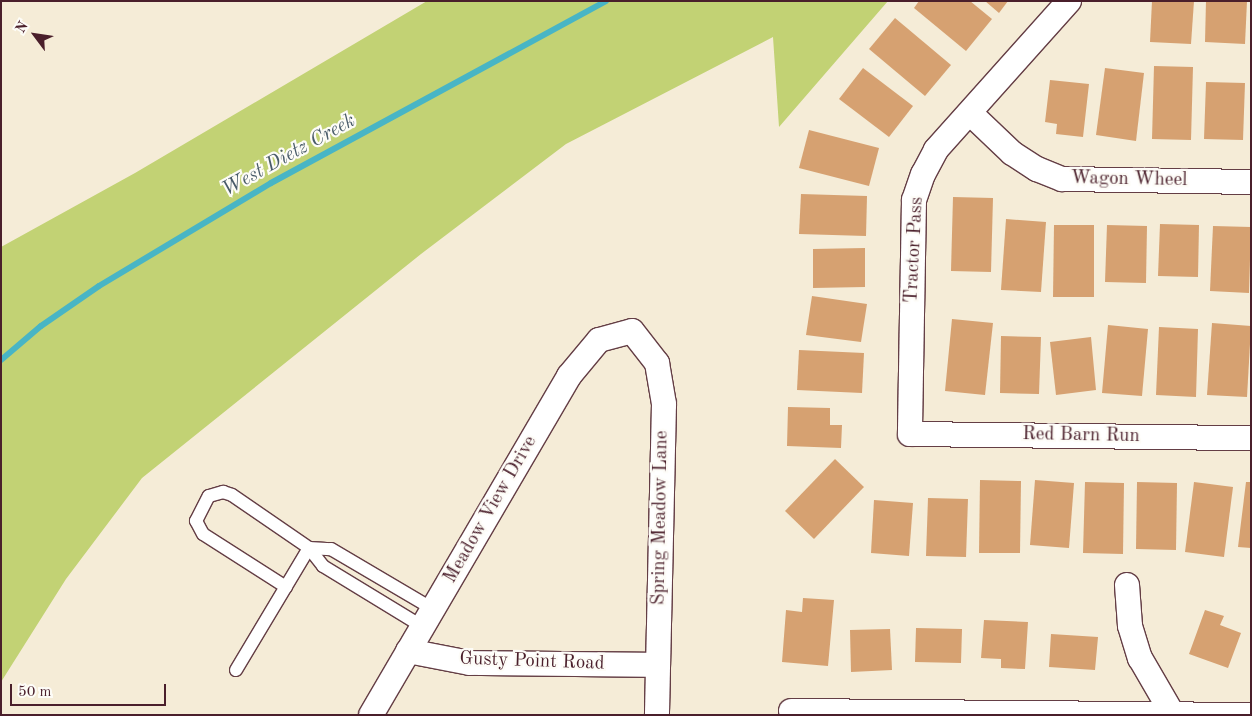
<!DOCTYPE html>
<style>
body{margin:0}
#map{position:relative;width:1252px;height:716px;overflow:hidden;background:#f5ecd7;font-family:"Old Standard TT",serif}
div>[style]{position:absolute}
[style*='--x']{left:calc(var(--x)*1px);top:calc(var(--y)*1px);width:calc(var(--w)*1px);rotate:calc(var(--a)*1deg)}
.green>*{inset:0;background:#c2d274}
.stream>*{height:6px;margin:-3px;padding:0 3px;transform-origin:3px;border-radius:3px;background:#48b5c5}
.building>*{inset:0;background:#d6a171}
.roads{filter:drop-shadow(1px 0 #643e45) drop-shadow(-1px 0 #643e45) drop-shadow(0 1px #643e45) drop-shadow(0 -1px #643e45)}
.lane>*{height:12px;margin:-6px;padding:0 6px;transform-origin:6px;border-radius:6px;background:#fff}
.street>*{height:24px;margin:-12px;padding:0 12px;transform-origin:12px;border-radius:12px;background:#fff}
span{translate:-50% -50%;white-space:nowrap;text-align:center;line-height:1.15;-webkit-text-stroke:4.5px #fdfcf7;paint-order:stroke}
.street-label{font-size:19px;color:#4a1f2b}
.water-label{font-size:20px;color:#495b69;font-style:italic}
.frame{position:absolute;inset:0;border:2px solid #4a1f2b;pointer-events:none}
.north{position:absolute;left:10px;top:10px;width:50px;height:50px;-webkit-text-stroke:4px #fdfcf7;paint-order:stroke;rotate:301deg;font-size:14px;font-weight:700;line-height:20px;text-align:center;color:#4a1f2b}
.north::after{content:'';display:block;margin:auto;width:18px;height:22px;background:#4a1f2b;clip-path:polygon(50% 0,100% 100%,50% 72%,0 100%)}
.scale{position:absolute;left:10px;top:684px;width:156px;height:22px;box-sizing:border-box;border:2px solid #4a1f2b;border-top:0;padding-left:6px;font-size:15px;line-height:18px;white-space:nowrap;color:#4a1f2b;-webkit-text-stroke:4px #fdfcf7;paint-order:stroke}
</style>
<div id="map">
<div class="green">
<i style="clip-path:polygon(427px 1px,888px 1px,779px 127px,773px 37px,566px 144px,421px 254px,142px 478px,66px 579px,1px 682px,1px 247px,135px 173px)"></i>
</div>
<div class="stream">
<i style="--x:1;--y:360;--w:52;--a:-40.4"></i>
<i style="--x:41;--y:326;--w:70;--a:-34.6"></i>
<i style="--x:99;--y:286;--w:200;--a:-30.9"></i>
<i style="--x:271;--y:183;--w:381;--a:-28.5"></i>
</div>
<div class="building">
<i style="clip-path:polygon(919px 1px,970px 1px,992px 19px,966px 51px,914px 8px)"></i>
<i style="clip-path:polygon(985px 1px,1008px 1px,999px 13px)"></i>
<i style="clip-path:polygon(1152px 1px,1194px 1px,1191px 44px,1150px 42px)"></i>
<i style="clip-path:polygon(1206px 1px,1247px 1px,1245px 44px,1205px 42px)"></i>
<i style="clip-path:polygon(895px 18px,951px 65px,925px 96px,869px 49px)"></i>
<i style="clip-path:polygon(1154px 66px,1193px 67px,1191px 140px,1152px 139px)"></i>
<i style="clip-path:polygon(863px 68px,913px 106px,889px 137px,839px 99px)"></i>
<i style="clip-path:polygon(1105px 68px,1144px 73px,1136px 141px,1096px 135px)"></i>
<i style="clip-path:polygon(1050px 80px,1089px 84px,1083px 137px,1056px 134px,1057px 124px,1045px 122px)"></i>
<i style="clip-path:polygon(1206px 82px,1245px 83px,1243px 140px,1204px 139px)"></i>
<i style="clip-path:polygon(809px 130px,879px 148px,869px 186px,799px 168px)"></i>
<i style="clip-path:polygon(801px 194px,867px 196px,866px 236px,799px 234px)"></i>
<i style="clip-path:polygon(953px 197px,993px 198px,991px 272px,951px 271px)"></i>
<i style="clip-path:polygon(1006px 219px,1046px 222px,1041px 292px,1001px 290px)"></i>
<i style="clip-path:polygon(1160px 224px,1199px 225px,1198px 277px,1158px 276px)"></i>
<i style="clip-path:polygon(1054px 225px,1094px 225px,1094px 297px,1053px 297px)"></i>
<i style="clip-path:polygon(1107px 225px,1147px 226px,1146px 283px,1105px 282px)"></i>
<i style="clip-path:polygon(1213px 226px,1251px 227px,1249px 293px,1210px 291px)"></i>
<i style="clip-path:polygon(865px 248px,865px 287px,813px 288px,813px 249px)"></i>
<i style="clip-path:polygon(812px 296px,867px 304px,861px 342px,806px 335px)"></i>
<i style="clip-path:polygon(952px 319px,993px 323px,985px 395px,945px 391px)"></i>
<i style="clip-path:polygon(1212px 323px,1251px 326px,1247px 397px,1207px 395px)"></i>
<i style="clip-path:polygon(1108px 325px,1148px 329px,1142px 396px,1102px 393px)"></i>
<i style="clip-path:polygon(1159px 327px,1198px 329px,1196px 397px,1156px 395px)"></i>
<i style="clip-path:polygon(1001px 336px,1041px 337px,1039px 394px,1000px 393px)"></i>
<i style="clip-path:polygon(1091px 337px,1096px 390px,1056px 395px,1050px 342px)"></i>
<i style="clip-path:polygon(799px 350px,864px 353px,862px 393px,797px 390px)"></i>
<i style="clip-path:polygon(788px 407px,830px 408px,830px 425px,842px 425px,841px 448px,787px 446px)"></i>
<i style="clip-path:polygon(835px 459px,864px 487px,814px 539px,785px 511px)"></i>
<i style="clip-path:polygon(980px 480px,1021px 481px,1020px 553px,979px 553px)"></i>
<i style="clip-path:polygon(1035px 480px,1074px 483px,1069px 548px,1030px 545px)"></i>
<i style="clip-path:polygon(1085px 482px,1124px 483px,1123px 554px,1083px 553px)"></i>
<i style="clip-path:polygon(1137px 482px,1177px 483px,1176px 550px,1136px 549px)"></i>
<i style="clip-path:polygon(1194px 482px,1233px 487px,1224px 557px,1185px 552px)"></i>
<i style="clip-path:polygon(1246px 482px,1251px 482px,1251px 548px,1238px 547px)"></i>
<i style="clip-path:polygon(928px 498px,968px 499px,966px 557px,926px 556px)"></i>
<i style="clip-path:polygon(874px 500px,913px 503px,909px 556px,871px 553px)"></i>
<i style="clip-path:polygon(803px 598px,834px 600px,828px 666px,782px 662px,786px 610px,802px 612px)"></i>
<i style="clip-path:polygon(1205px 610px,1224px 616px,1220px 625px,1241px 633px,1228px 668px,1189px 654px)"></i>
<i style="clip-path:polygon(984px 620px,1028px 622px,1025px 669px,1001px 668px,1001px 659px,981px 658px)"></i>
<i style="clip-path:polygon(916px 628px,962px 629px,961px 663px,915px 662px)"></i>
<i style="clip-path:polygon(890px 629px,892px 670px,851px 672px,850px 630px)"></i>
<i style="clip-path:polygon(1051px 634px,1098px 637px,1095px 670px,1049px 667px)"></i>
</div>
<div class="roads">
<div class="lane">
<i style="--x:309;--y:548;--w:22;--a:3"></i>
<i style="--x:331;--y:549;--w:118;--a:30.5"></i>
<i style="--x:286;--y:587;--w:98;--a:-147.4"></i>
<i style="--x:203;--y:534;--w:15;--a:-118"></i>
<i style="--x:196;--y:521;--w:28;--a:-63"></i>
<i style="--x:209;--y:496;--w:15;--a:-16"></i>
<i style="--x:223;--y:492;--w:9;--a:18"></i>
<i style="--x:232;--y:495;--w:93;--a:34.5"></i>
<i style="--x:309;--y:548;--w:23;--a:52"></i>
<i style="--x:323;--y:566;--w:117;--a:31.4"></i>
<i style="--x:236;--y:670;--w:142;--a:-59.1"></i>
</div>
<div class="street">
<i style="--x:1069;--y:1;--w:200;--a:131.8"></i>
<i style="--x:936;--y:150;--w:27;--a:118"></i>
<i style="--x:923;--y:174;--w:28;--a:109"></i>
<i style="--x:914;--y:200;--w:234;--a:91"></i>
<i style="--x:910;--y:434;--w:341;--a:0.7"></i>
<i style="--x:970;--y:113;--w:58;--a:43.6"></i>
<i style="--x:1012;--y:153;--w:30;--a:33"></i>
<i style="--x:1037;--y:169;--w:27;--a:22"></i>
<i style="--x:1062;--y:179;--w:189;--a:0.9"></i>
<i style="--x:1127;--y:585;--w:41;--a:85.8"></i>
<i style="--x:1130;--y:626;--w:34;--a:73"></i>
<i style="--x:1140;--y:658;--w:66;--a:59.9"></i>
<i style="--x:408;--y:651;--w:63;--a:11"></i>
<i style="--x:470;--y:663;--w:187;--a:0.6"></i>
<i style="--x:791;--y:711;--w:460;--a:0.5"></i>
<i style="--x:371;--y:715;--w:393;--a:-59.7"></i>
<i style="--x:569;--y:376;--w:47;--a:-50.2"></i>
<i style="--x:599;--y:340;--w:34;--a:-15"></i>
<i style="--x:632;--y:331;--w:41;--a:52"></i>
<i style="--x:657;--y:363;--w:42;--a:80.3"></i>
<i style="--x:664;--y:404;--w:311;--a:91.3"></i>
</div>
</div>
<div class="street-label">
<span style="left:1129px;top:180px;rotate:1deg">Wagon Wheel</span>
<span style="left:915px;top:250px;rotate:-87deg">Tractor Pass</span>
<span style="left:1081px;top:436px;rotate:1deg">Red Barn Run</span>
<span style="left:491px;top:510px;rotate:-60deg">Meadow View Drive</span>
<span style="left:661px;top:518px;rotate:-89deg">Spring Meadow Lane</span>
<span style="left:532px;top:662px;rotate:2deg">Gusty Point Road</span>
</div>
<div class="water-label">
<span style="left:289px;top:156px;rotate:-29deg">West Dietz Creek</span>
</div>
<div class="frame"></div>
<div class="north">N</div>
<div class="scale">50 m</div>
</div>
